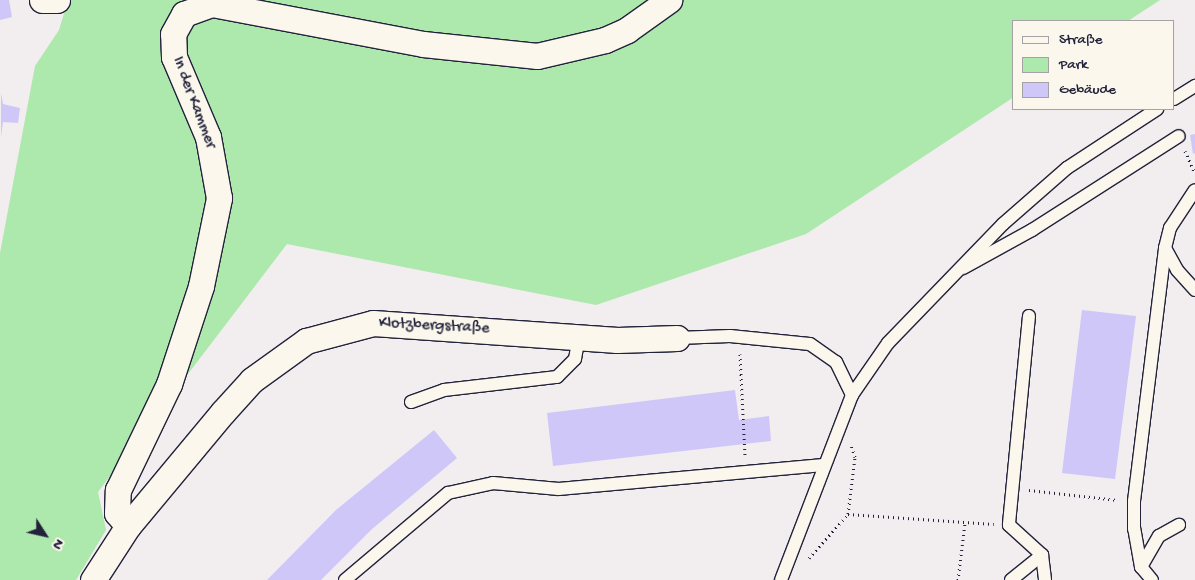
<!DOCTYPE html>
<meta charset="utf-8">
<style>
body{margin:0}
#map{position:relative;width:1195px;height:580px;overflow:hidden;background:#f2edef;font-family:"Gochi Hand",sans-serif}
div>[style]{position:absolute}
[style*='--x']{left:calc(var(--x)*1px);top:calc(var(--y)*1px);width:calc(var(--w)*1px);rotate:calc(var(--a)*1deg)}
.green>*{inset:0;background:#ade8ac}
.building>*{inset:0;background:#d0c7f9}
.path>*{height:3px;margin-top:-1.5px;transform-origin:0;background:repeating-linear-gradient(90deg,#22223b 0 1px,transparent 0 5px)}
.roads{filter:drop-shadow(1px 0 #22223b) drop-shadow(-1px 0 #22223b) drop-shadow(0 1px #22223b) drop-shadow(0 -1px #22223b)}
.lane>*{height:12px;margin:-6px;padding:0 6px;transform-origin:6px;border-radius:6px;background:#fbf7ec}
.street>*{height:25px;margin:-12.5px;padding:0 12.5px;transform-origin:12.5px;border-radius:12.5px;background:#fbf7ec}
span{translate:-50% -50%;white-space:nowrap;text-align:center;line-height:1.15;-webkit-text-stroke:4.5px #fbf7ec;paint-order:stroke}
.street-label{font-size:16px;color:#22223b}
.legend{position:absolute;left:1012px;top:20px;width:162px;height:90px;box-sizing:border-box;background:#fbf7ec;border:1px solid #a4a2a5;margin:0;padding:6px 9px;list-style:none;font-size:15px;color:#22223b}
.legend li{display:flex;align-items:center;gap:10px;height:25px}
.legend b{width:25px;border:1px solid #a4a2a5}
.north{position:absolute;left:20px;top:510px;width:50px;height:50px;-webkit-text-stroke:4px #fbf7ec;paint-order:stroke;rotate:125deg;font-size:14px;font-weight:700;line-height:20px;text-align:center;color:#22223b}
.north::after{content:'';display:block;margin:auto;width:18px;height:22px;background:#22223b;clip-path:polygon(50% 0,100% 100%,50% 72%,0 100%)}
</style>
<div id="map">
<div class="green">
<i style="clip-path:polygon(68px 0,1160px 0,1128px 21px,1014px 21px,1014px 97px,806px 234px,596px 305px,287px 244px,98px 492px,106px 530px,76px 580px,0 580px,0 253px,35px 66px,59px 30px)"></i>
</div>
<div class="building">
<i style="clip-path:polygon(0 0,9px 0,12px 17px,0 20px)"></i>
<i style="clip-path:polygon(1px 93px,3px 104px,20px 108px,18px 123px,3px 122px,1px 137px)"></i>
<i style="clip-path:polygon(1195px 134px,1195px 153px,1193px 154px,1190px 135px)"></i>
<i style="clip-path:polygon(1082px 310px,1136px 316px,1115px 479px,1062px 473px)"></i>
<i style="clip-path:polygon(735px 390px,739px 420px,769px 416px,771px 441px,553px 466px,547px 413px)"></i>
<i style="clip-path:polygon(434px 430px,457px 458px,372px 529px,321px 580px,267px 580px,336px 510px)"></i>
</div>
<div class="path">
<i style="--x:1185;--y:151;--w:24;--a:66"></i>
<i style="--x:740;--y:354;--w:103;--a:87.2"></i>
<i style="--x:1029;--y:490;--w:89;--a:6.5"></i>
<i style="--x:848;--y:514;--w:146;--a:3.9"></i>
<i style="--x:809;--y:558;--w:59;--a:-48.4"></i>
<i style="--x:848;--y:514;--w:57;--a:-83"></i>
<i style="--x:855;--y:457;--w:13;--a:-108"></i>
<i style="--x:958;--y:580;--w:57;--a:-83"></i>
</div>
<div class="roads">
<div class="lane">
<i style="--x:1174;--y:99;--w:25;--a:-32"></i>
<i style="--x:1165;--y:248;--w:25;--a:61"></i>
<i style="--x:1177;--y:270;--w:27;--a:48"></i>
<i style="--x:963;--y:268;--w:79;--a:-28.8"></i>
<i style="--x:1032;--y:230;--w:174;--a:-32.6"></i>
<i style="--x:1029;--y:316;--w:210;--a:95.5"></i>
<i style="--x:1009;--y:525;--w:45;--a:42.3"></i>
<i style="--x:1042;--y:555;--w:25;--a:83"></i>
<i style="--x:677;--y:338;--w:53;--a:-2.2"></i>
<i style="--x:730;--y:336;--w:80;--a:5.7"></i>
<i style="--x:810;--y:344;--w:32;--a:35"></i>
<i style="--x:836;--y:362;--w:37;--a:64"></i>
<i style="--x:411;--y:402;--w:35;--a:-20"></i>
<i style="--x:444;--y:390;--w:114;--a:-6.6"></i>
<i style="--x:557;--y:377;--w:25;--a:-45"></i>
<i style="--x:575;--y:359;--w:22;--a:-80"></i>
<i style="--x:1141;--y:567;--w:36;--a:-60"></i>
<i style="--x:1159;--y:536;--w:23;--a:-29"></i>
<i style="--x:345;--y:580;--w:135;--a:-40.2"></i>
<i style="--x:448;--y:493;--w:46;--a:-12.5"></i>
<i style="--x:493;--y:483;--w:66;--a:5.2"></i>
<i style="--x:559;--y:489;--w:265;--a:-5.2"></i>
<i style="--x:781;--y:580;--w:198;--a:-69"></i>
<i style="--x:852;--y:395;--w:63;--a:-55.3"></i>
<i style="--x:888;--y:343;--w:165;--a:-46"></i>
<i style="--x:1003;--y:224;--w:85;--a:-41.2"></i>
<i style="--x:1067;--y:168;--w:108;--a:-33.2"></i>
<i style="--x:1011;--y:580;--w:40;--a:-39"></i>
<i style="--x:1152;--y:580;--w:17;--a:-130"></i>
<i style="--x:1141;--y:567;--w:39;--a:-100"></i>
<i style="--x:1134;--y:529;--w:28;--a:-90"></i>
<i style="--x:1134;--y:501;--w:255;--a:-83"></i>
<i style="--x:1165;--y:248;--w:21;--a:-76"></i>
<i style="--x:1170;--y:228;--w:45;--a:-56.7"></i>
</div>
<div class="street">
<i style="--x:42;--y:0;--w:15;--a:0"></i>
<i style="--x:128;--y:526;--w:17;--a:-130"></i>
<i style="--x:117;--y:513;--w:23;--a:-88"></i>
<i style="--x:118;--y:490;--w:118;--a:-64.3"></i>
<i style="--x:169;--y:384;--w:103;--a:-71.9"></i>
<i style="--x:201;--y:286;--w:90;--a:-78.4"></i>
<i style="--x:219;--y:198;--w:62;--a:-100.2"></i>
<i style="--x:208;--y:137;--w:87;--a:-113"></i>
<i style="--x:174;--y:57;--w:23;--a:-92"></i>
<i style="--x:173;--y:34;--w:23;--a:-61"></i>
<i style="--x:184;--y:14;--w:30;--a:-20"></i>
<i style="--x:212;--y:4;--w:215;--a:10.7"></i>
<i style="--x:423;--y:44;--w:115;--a:6"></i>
<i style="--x:537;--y:56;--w:70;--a:-13.2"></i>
<i style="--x:605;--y:40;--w:24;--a:-24"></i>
<i style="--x:627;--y:30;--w:52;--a:-35.5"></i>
<i style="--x:93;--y:580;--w:64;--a:-57.1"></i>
<i style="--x:128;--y:526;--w:148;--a:-50.2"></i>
<i style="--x:223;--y:412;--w:43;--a:-47.8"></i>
<i style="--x:252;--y:380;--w:67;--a:-35.8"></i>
<i style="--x:306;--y:341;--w:69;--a:-15"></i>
<i style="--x:373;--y:323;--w:245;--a:4"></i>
<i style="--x:617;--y:340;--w:60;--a:-1.9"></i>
</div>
</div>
<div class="street-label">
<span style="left:193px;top:103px;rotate:69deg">In der Kammer</span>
<span style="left:434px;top:327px;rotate:3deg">Klotzbergstraße</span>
</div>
<ul class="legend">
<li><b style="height:6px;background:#fbf7ec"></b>Straße</li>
<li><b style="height:14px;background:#ade8ac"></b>Park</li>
<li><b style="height:14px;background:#d0c7f9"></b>Gebäude</li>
</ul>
<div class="north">N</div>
</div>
